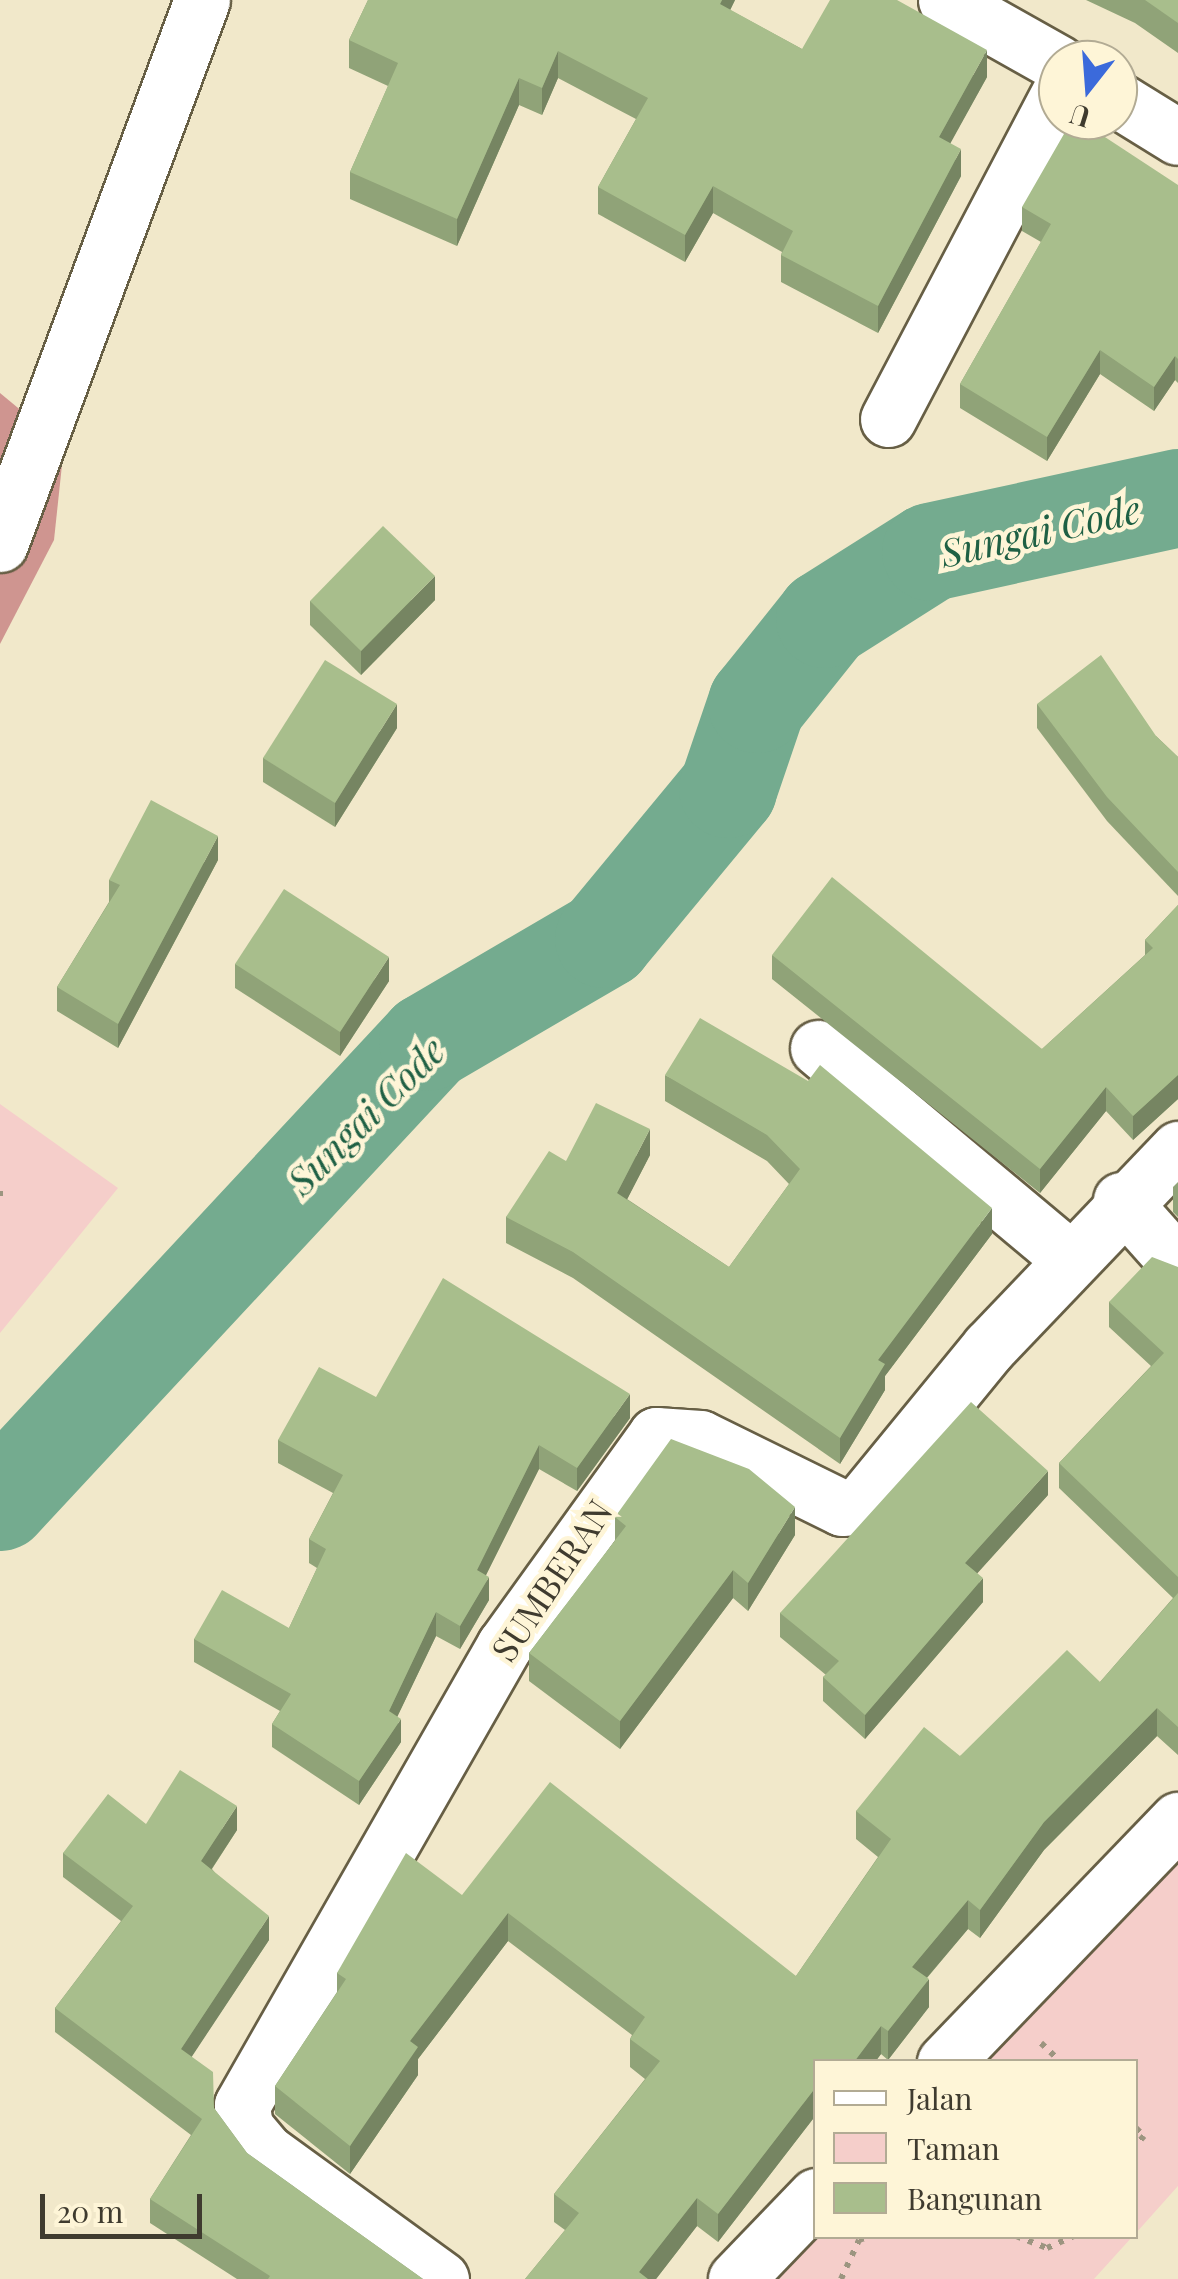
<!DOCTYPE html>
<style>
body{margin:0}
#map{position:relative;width:1178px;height:2279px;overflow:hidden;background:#f1e8ca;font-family:"Playfair Display",serif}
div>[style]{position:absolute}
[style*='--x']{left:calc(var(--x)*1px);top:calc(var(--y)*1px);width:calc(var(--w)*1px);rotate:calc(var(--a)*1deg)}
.green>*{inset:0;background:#f5ceca}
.forest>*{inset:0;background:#cf9590}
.river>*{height:98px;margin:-49px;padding:0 49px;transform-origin:49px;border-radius:49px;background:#74ab8f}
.path>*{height:6px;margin-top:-3px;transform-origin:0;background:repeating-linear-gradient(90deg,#9c9580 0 5px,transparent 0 13px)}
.roads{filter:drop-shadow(2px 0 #675f45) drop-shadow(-2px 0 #675f45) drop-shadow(0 2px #675f45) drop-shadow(0 -2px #675f45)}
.minor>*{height:55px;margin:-27.5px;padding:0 27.5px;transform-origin:27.5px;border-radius:27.5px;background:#fff}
.major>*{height:55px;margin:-27.5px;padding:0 27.5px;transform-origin:27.5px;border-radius:27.5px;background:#fff}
.wall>*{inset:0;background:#90a378}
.shaded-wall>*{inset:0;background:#768562}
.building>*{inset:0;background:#a8be8c}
span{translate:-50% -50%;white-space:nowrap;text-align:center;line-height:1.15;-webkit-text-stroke:9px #fef5d7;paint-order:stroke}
.street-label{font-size:35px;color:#3f3b2f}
.water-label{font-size:38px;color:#1f6044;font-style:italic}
.legend{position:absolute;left:813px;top:2059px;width:325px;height:180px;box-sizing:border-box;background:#fef5d7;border:2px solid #b2ab94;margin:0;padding:12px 18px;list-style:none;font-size:30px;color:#3f3b2f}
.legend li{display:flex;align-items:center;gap:20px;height:50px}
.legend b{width:50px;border:2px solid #b2ab94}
.north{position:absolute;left:1038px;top:40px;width:100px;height:100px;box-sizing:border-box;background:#fef5d7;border:2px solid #b2ab94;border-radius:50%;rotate:197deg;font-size:28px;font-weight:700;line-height:40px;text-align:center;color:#3f3b2f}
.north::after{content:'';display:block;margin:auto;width:35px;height:45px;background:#3b6adb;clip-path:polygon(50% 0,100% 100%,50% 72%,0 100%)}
.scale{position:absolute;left:40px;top:2194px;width:162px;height:45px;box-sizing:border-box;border:5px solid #3f3b2f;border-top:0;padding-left:12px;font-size:30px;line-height:35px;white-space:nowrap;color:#3f3b2f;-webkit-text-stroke:8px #fef5d7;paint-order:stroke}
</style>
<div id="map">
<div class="green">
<i style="clip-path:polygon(0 1104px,118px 1188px,0 1333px)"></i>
<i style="clip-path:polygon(1178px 1839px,1178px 2186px,1136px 2233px,1136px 2062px,956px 2062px)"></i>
<i style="clip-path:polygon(815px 2201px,816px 2236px,1132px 2237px,1094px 2279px,738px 2279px)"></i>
</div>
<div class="forest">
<i style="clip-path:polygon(0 393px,64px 446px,54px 540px,0 644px)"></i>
</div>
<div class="river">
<i style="--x:0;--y:1502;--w:628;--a:-47.06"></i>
<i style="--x:428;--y:1042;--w:204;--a:-30.3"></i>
<i style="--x:604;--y:939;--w:195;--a:-50.4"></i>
<i style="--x:728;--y:789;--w:90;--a:-71.2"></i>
<i style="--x:757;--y:704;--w:109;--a:-51.3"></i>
<i style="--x:825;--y:619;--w:125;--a:-32.3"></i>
<i style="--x:931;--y:552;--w:253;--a:-12.3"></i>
</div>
<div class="path">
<i style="--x:0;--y:1191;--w:5;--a:90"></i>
<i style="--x:1041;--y:2043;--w:28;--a:44"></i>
<i style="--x:1136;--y:2128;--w:11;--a:45"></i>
<i style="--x:1144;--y:2136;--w:12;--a:132"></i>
<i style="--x:939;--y:2236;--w:51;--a:0"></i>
<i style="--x:1016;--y:2236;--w:33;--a:21"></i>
<i style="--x:1047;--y:2248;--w:30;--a:-24"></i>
<i style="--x:841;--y:2279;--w:43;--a:-65.2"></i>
<i style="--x:859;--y:2240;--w:13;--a:-18"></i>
</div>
<div class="roads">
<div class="minor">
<i style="--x:888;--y:419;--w:366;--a:-62.3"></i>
<i style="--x:0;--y:544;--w:580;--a:-69.63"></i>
<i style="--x:818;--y:1048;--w:327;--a:39.9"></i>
<i style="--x:1121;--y:1200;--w:86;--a:48.3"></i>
<i style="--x:945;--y:2062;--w:336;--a:-46.1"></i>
<i style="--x:441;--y:2279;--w:216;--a:-144"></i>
<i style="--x:266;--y:2152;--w:33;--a:-130"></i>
<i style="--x:245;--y:2127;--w:22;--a:-98"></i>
<i style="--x:242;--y:2105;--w:529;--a:-60.28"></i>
<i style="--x:504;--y:1646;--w:260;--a:-54.2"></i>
<i style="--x:656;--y:1435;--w:44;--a:3.9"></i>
<i style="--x:700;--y:1438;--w:158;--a:26.2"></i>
<i style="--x:842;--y:1508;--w:16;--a:-4"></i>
<i style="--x:858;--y:1507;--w:207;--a:-50.7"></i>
<i style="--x:989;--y:1347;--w:274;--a:-46.3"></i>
<i style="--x:736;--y:2279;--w:115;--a:-46.1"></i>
</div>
<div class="major">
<i style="--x:946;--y:0;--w:129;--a:29.4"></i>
<i style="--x:1118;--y:100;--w:70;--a:31.7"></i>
</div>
</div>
<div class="wall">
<i style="clip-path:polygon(368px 0,735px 0,730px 10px,802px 49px,987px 77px,950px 143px,961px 176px,878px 333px,781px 282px,781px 255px,782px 252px,713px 213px,685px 262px,598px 214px,598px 187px,636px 119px,558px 78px,542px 115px,519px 105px,457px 246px,350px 199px,350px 172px,388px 86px,349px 68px,349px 40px)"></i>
<i style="clip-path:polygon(1086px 0,1178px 0,1178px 53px,1135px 23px)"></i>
<i style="clip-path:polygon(1178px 185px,1178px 383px,1175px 380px,1154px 411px,1100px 374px,1047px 461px,960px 408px,960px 384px,1041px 242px,1022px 231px,1022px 207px)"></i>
<i style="clip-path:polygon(435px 600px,361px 675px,310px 625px,310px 601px)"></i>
<i style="clip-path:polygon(1037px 704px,1156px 736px,1178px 757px,1178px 896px,1107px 821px,1037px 728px)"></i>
<i style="clip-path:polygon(397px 728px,335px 827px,263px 782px,263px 758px)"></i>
<i style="clip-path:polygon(218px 860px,118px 1048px,57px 1011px,57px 987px,109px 902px,109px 880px)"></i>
<i style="clip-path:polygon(1178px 905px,1178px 1099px,1133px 1140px,1106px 1111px,1040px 1193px,772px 979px,772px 955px,1042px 1049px,1145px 955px,1145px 940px)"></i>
<i style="clip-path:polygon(235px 964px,389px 981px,340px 1056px,235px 988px)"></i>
<i style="clip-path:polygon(665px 1075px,992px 1234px,885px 1376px,885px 1390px,840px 1464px,573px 1278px,506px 1243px,506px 1217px,566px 1161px,650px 1155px,627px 1199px,729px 1267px,789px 1184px,767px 1161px,665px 1101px)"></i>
<i style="clip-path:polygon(1178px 1182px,1178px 1217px,1173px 1212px,1173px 1187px)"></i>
<i style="clip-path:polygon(1178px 1267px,1178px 1755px,1157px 1736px,1044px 1850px,980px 1938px,968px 1929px,927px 1978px,929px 2007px,888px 2060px,881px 2054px,875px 2062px,816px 2062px,816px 2115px,718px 2242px,697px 2226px,656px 2279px,525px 2279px,565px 2230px,554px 2222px,554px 2194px,645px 2079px,630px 2067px,630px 2039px,632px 2035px,508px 1941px,418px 2059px,418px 2075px,350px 2174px,275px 2114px,275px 2086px,337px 1992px,337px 1973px,462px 1895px,796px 1976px,878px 1857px,856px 1839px,856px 1811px,1100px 1682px,1173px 1598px,1059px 1488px,1059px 1463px,1151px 1366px,1109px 1327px,1109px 1302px)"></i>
<i style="clip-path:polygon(376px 1397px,630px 1418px,577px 1491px,539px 1469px,486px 1575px,489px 1600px,460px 1649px,436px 1636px,397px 1717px,401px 1742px,359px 1805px,272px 1747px,272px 1724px,280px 1711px,194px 1662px,194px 1639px,289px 1628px,317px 1568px,309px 1563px,309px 1539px,333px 1493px,278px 1463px,278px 1440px)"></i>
<i style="clip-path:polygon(1048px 1495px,977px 1573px,983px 1602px,865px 1739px,823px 1701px,823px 1677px,826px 1675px,780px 1637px,780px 1613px)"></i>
<i style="clip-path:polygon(615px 1517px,795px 1535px,748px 1611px,733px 1598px,620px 1749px,529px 1681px,529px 1653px,615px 1541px)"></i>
<i style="clip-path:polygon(146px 1824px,237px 1830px,212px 1869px,269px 1940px,191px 2057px,214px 2108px,247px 2153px,423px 2279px,237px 2279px,150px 2223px,150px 2199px,191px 2135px,55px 2032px,55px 2008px,121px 1921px,63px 1877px,63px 1853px)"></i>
</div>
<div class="shaded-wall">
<i style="clip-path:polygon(722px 0,735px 0,720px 31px,720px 4px)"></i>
<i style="clip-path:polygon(987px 50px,987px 77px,939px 164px,939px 137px)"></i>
<i style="clip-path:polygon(558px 51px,558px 78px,542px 115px,542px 88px)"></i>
<i style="clip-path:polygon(519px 78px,519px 105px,457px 246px,457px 219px)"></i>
<i style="clip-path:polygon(961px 149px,961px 176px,878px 333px,878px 306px)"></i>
<i style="clip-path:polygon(713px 186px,713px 213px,685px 262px,685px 235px)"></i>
<i style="clip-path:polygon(1100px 350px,1100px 374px,1047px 461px,1047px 437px)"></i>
<i style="clip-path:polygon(1175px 356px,1175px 380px,1154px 411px,1154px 387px)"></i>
<i style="clip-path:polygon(435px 576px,435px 600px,361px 675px,361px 651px)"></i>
<i style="clip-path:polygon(397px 704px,397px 728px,335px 827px,335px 803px)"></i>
<i style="clip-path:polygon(218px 836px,218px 860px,118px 1048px,118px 1024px)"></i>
<i style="clip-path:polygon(389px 957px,389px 981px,340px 1056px,340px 1032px)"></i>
<i style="clip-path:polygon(1178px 1075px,1178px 1099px,1133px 1140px,1133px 1116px)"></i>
<i style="clip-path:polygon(1106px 1087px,1106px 1111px,1040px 1193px,1040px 1169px)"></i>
<i style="clip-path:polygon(650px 1129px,650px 1155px,617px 1219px,617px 1193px)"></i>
<i style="clip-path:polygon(992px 1208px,992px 1234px,885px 1376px,885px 1390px,840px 1464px,840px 1438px,878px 1360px)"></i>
<i style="clip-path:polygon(630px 1394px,630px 1418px,577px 1491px,577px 1468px)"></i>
<i style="clip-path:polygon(539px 1445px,539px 1469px,477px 1593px,477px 1570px)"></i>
<i style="clip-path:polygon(1048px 1471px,1048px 1495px,965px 1587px,965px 1563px)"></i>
<i style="clip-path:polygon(795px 1507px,795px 1535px,748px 1611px,748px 1583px)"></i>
<i style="clip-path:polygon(733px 1570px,733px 1598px,620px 1749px,620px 1721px)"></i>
<i style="clip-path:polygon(489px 1577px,489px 1600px,460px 1649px,460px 1626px)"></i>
<i style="clip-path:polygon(983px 1578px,983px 1602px,865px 1739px,865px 1715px)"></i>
<i style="clip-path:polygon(436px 1612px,436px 1636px,389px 1734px,389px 1711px)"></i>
<i style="clip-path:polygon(1157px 1708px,1157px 1736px,1044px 1850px,980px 1938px,980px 1910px,1044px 1822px)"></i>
<i style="clip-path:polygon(401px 1719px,401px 1742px,359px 1805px,359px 1781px)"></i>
<i style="clip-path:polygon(237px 1806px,237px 1830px,201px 1885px,201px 1861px)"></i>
<i style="clip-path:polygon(968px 1900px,968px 1929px,912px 1995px,912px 1967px)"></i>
<i style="clip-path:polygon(508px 1913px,508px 1941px,418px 2059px,418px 2075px,350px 2174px,350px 2146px,410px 2041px)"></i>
<i style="clip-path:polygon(269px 1916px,269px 1940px,181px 2073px,181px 2049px)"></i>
<i style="clip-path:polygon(929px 1979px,929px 2007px,888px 2060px,888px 2031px)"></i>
<i style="clip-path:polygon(881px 2026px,881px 2054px,875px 2062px,854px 2062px)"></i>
<i style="clip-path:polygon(816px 2087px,816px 2115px,718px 2242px,718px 2214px)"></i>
<i style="clip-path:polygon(697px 2198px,697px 2226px,656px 2279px,639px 2279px,639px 2272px)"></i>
</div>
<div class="building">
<i style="clip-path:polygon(368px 0,722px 0,720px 4px,802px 49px,830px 0,897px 0,987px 50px,939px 137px,961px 149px,878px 306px,781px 255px,793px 231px,713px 186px,685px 235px,598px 187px,648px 98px,558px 51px,542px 88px,519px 78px,457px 219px,350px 172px,398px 63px,349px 40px)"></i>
<i style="clip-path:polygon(1145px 0,1178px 0,1178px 23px)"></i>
<i style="clip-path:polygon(1072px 120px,1079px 120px,1178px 185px,1178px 359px,1175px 356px,1154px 387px,1100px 350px,1047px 437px,960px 384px,1051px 224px,1022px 207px)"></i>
<i style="clip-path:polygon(383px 526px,435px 576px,361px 651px,310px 601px)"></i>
<i style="clip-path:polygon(1101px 655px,1156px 736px,1178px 757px,1178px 872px,1107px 797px,1037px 704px)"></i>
<i style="clip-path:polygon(325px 660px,397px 704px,335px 803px,263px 758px)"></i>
<i style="clip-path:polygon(151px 800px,218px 836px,118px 1024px,57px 987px,120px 885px,109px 880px)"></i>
<i style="clip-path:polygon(832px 877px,1042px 1049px,1153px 948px,1145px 940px,1178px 905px,1178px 1075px,1133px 1116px,1106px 1087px,1040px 1169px,772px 955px)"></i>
<i style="clip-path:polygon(284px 889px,389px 957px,340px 1032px,235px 964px)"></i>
<i style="clip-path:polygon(700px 1018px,808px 1081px,820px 1065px,992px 1208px,878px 1360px,885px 1364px,840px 1438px,573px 1252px,506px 1217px,549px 1151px,566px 1161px,596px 1103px,650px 1129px,617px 1193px,729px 1267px,800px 1169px,767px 1135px,665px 1075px)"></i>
<i style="clip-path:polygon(1152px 1257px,1178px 1267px,1178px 1577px,1059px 1463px,1164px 1353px,1109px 1302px)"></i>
<i style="clip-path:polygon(443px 1278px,630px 1394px,577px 1468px,539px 1445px,477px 1570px,489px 1577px,460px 1626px,436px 1612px,389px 1711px,401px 1719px,359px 1781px,272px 1724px,291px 1694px,194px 1639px,222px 1590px,289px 1628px,326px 1549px,309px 1539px,343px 1475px,278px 1440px,319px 1367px,376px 1397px)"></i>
<i style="clip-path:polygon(971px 1402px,1048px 1471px,965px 1563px,983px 1578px,865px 1715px,823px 1677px,839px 1661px,780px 1613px)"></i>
<i style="clip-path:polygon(671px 1439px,749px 1469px,795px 1507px,748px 1583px,733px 1570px,620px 1721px,529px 1653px,626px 1526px,615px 1517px)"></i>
<i style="clip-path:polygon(1178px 1593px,1178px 1727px,1157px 1708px,1044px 1822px,980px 1910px,968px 1900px,912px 1967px,929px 1979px,888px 2031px,881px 2026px,854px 2062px,816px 2062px,816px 2087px,718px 2214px,697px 2198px,639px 2272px,648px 2279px,525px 2279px,579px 2213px,554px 2194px,660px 2061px,630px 2039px,645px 2017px,508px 1913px,410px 2041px,418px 2047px,350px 2146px,275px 2086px,346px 1979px,337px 1973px,406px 1853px,462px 1895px,550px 1782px,796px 1976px,891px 1839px,856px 1811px,924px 1727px,960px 1756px,1067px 1650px,1100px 1682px)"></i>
<i style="clip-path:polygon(180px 1770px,237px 1806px,201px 1861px,269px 1916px,181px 2049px,213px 2072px,214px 2108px,247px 2153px,423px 2279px,268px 2279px,270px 2276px,150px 2199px,202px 2119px,55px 2008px,133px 1906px,63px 1853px,108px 1794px,146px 1824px)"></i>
</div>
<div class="street-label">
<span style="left:551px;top:1580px;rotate:-56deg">SUMBERAN</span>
</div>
<div class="water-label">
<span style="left:1040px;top:530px;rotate:-13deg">Sungai Code</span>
<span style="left:365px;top:1115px;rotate:-45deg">Sungai Code</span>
</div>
<ul class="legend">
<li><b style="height:12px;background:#fff"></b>Jalan</li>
<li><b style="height:28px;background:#f5ceca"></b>Taman</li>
<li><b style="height:28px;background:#a8be8c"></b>Bangunan</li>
</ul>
<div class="north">U</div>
<div class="scale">20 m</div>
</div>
